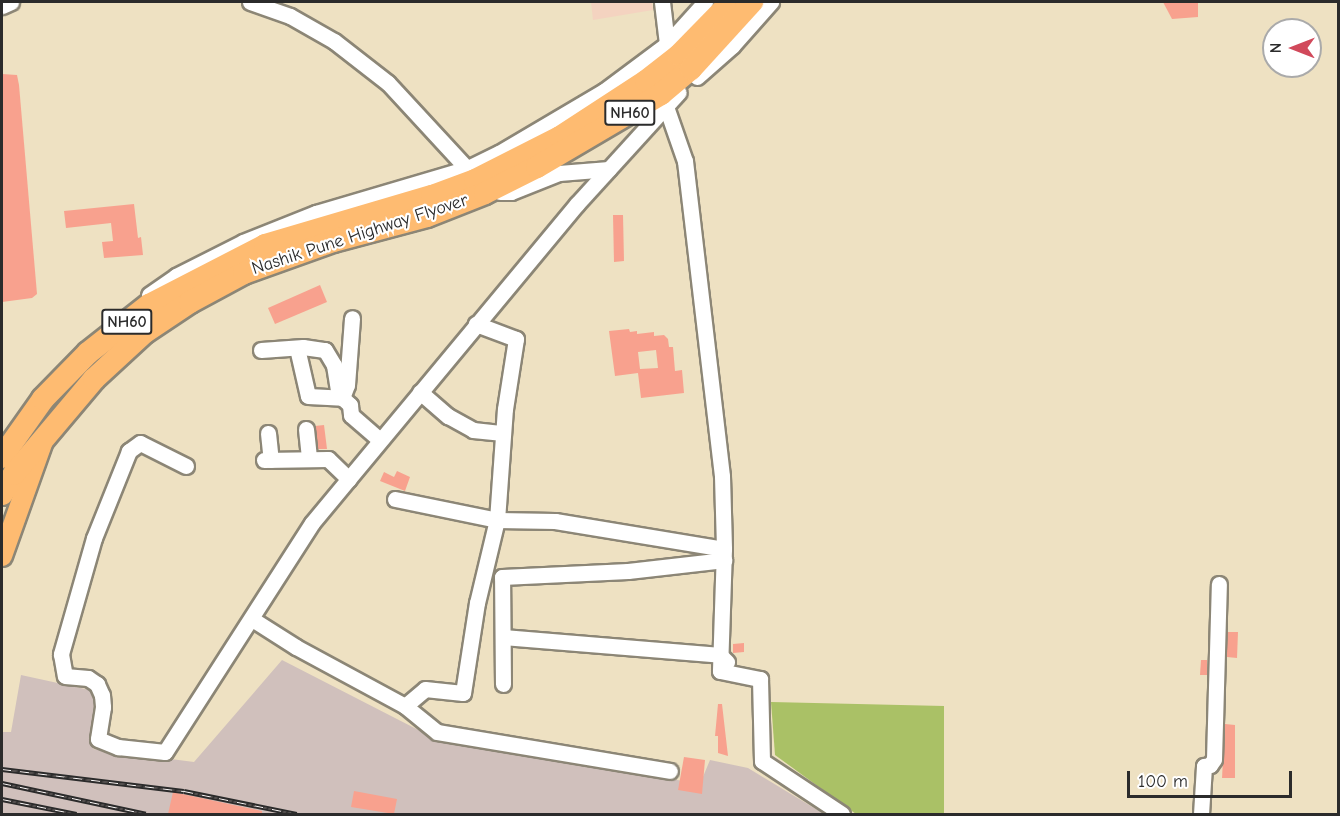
<!DOCTYPE html>
<style>
body{margin:0}
#map{position:relative;width:1340px;height:816px;overflow:hidden;background:#eee1c2;font-family:"Comic Neue",sans-serif}
div>[style]{position:absolute}
[style*='--x']{left:calc(var(--x)*1px);top:calc(var(--y)*1px);width:calc(var(--w)*1px);rotate:calc(var(--a)*1deg)}
.built>*{inset:0;background:#f4d3c0}
.industrial>*{inset:0;background:#d0c0bc}
.green>*{inset:0;background:#aac166}
.building>*{inset:0;background:#f8a18e}
.roads{filter:drop-shadow(2px 0 #8c8676) drop-shadow(-2px 0 #8c8676) drop-shadow(0 2px #8c8676) drop-shadow(0 -2px #8c8676)}
.minor>*{height:15px;margin:-7.5px;padding:0 7.5px;transform-origin:7.5px;border-radius:7.5px;background:#fff}
.major>*{height:20px;margin:-10px;padding:0 10px;transform-origin:10px;border-radius:10px;background:#febb71}
.highway>*{height:22px;margin:-11px;padding:0 11px;transform-origin:11px;border-radius:11px;background:#febb71}
.rail>*{height:5px;margin-top:-2.5px;transform-origin:0;background:repeating-linear-gradient(90deg,#fff 0 9px,#2b2b2b 0 18px);box-sizing:border-box;border-block:2px solid #2b2b2b}
span{translate:-50% -50%;white-space:nowrap;text-align:center;line-height:1.15;-webkit-text-stroke:4.5px #fff;paint-order:stroke}
.shield-label span{padding:2px 4px;background:#fff;border:2px solid;border-radius:4px;-webkit-text-stroke-width:0}
.shield-label{font-size:16px;color:#2b2b2b;font-weight:700}
.street-label{font-size:18px;color:#2b2b2b}
.frame{position:absolute;inset:0;border:3px solid #2b2b2b;pointer-events:none}
.north{position:absolute;left:1262px;top:18px;width:60px;height:60px;box-sizing:border-box;background:#fff;border:2px solid #aaa;border-radius:50%;rotate:270deg;font-size:16px;font-weight:700;line-height:24px;text-align:center;color:#2b2b2b}
.north::after{content:'';display:block;margin:auto;width:21px;height:27px;background:#d1495b;clip-path:polygon(50% 0,100% 100%,50% 72%,0 100%)}
.scale{position:absolute;left:1127px;top:771px;width:165px;height:27px;box-sizing:border-box;border:3px solid #2b2b2b;border-top:0;padding-left:8px;font-size:18px;line-height:21px;white-space:nowrap;color:#2b2b2b;-webkit-text-stroke:4px #fff;paint-order:stroke}
</style>
<div id="map">
<div class="built">
<i style="clip-path:polygon(591px 2px,652px 2px,653px 10px,593px 20px)"></i>
</div>
<div class="industrial">
<i style="clip-path:polygon(282px 660px,432px 737px,700px 784px,710px 760px,748px 768px,824px 814px,2px 814px,2px 732px,11px 732px,21px 675px,99px 692px,93px 749px,194px 762px)"></i>
</div>
<div class="green">
<i style="clip-path:polygon(771px 702px,944px 706px,944px 814px,856px 814px,775px 755px)"></i>
</div>
<div class="building">
<i style="clip-path:polygon(1163px 2px,1198px 2px,1198px 17px,1172px 19px)"></i>
<i style="clip-path:polygon(2px 74px,17px 75px,19px 85px,37px 294px,32px 298px,2px 302px)"></i>
<i style="clip-path:polygon(134px 204px,138px 238px,141px 237px,143px 255px,104px 258px,102px 242px,113px 241px,111px 223px,66px 228px,64px 211px)"></i>
<i style="clip-path:polygon(613px 215px,623px 215px,624px 261px,614px 262px)"></i>
<i style="clip-path:polygon(320px 285px,327px 302px,275px 324px,268px 308px)"></i>
<i style="clip-path:polygon(evenodd,629px 329px,630px 332px,637px 331px,637px 334px,654px 332px,654px 336px,664px 335px,668px 339px,669px 347px,673px 347px,675px 371px,682px 370px,684px 393px,641px 398px,638px 373px,615px 376px,609px 331px,629px 329px,656px 350px,658px 368px,640px 369px,638px 352px,656px 350px)"></i>
<i style="clip-path:polygon(324px 425px,327px 449px,318px 449px,315px 426px)"></i>
<i style="clip-path:polygon(397px 471px,410px 477px,405px 491px,380px 481px,384px 472px,394px 477px)"></i>
<i style="clip-path:polygon(1227px 632px,1238px 632px,1237px 658px,1227px 657px)"></i>
<i style="clip-path:polygon(744px 643px,744px 652px,733px 653px,733px 644px)"></i>
<i style="clip-path:polygon(1201px 660px,1207px 660px,1207px 675px,1200px 675px)"></i>
<i style="clip-path:polygon(718px 704px,722px 704px,728px 756px,718px 753px,718px 736px,715px 736px)"></i>
<i style="clip-path:polygon(1225px 724px,1235px 725px,1235px 778px,1222px 778px)"></i>
<i style="clip-path:polygon(684px 757px,705px 760px,702px 794px,678px 790px)"></i>
<i style="clip-path:polygon(354px 791px,397px 799px,394px 814px,351px 807px)"></i>
<i style="clip-path:polygon(173px 792px,262px 811px,262px 814px,168px 814px)"></i>
</div>
<div class="roads">
<div class="minor">
<i style="--x:250;--y:2;--w:42;--a:19.3"></i>
<i style="--x:290;--y:16;--w:51;--a:29.6"></i>
<i style="--x:334;--y:41;--w:68;--a:37.9"></i>
<i style="--x:388;--y:83;--w:122;--a:47.3"></i>
<i style="--x:662;--y:2;--w:42;--a:83.2"></i>
<i style="--x:2;--y:6;--w:10;--a:-24"></i>
<i style="--x:697;--y:77;--w:47;--a:-41.5"></i>
<i style="--x:732;--y:46;--w:59;--a:-48.4"></i>
<i style="--x:663;--y:98;--w:67;--a:70.8"></i>
<i style="--x:685;--y:161;--w:317;--a:83.3"></i>
<i style="--x:722;--y:476;--w:73;--a:88.4"></i>
<i style="--x:724;--y:549;--w:122;--a:91.9"></i>
<i style="--x:720;--y:671;--w:41;--a:11.3"></i>
<i style="--x:760;--y:679;--w:82;--a:88.6"></i>
<i style="--x:762;--y:761;--w:96;--a:33.5"></i>
<i style="--x:500;--y:192;--w:11;--a:0"></i>
<i style="--x:511;--y:192;--w:52;--a:-21.6"></i>
<i style="--x:559;--y:173;--w:50;--a:-4.6"></i>
<i style="--x:149;--y:295;--w:33;--a:-35"></i>
<i style="--x:176;--y:276;--w:75;--a:-26.9"></i>
<i style="--x:243;--y:242;--w:79;--a:-21.7"></i>
<i style="--x:316;--y:213;--w:159;--a:-16.5"></i>
<i style="--x:468;--y:168;--w:34;--a:-26"></i>
<i style="--x:499;--y:153;--w:122;--a:-30.6"></i>
<i style="--x:604;--y:91;--w:79;--a:-36.7"></i>
<i style="--x:667;--y:44;--w:57;--a:-47.9"></i>
<i style="--x:297;--y:348;--w:49;--a:77.1"></i>
<i style="--x:308;--y:396;--w:34;--a:3"></i>
<i style="--x:342;--y:398;--w:14;--a:-69"></i>
<i style="--x:347;--y:385;--w:67;--a:-85.7"></i>
<i style="--x:261;--y:350;--w:42;--a:-4.1"></i>
<i style="--x:303;--y:347;--w:22;--a:8"></i>
<i style="--x:325;--y:350;--w:17;--a:59"></i>
<i style="--x:334;--y:365;--w:30;--a:81"></i>
<i style="--x:339;--y:395;--w:15;--a:42"></i>
<i style="--x:350;--y:405;--w:10;--a:84"></i>
<i style="--x:351;--y:415;--w:38;--a:41"></i>
<i style="--x:420;--y:392;--w:37;--a:41"></i>
<i style="--x:448;--y:416;--w:29;--a:29"></i>
<i style="--x:473;--y:430;--w:30;--a:6"></i>
<i style="--x:306;--y:429;--w:29;--a:84"></i>
<i style="--x:268;--y:433;--w:27;--a:84"></i>
<i style="--x:264;--y:460;--w:64;--a:-0.9"></i>
<i style="--x:328;--y:459;--w:29;--a:44"></i>
<i style="--x:186;--y:466;--w:51;--a:-153.4"></i>
<i style="--x:140;--y:443;--w:14;--a:144"></i>
<i style="--x:129;--y:451;--w:94;--a:111.9"></i>
<i style="--x:94;--y:538;--w:121;--a:105.9"></i>
<i style="--x:61;--y:654;--w:22;--a:80"></i>
<i style="--x:65;--y:676;--w:23;--a:5"></i>
<i style="--x:88;--y:678;--w:11;--a:34"></i>
<i style="--x:97;--y:684;--w:12;--a:66"></i>
<i style="--x:102;--y:695;--w:12;--a:85"></i>
<i style="--x:103;--y:707;--w:32;--a:99"></i>
<i style="--x:98;--y:739;--w:22;--a:22"></i>
<i style="--x:118;--y:747;--w:47;--a:6.1"></i>
<i style="--x:165;--y:752;--w:272;--a:-57.3"></i>
<i style="--x:312;--y:523;--w:415;--a:-50.3"></i>
<i style="--x:577;--y:204;--w:151;--a:-47.7"></i>
<i style="--x:395;--y:499;--w:104;--a:11.6"></i>
<i style="--x:497;--y:520;--w:111;--a:-85.9"></i>
<i style="--x:505;--y:409;--w:71;--a:-81.1"></i>
<i style="--x:516;--y:339;--w:43;--a:-159.4"></i>
<i style="--x:252;--y:619;--w:52;--a:32.5"></i>
<i style="--x:296;--y:647;--w:124;--a:28.4"></i>
<i style="--x:405;--y:706;--w:26;--a:-40"></i>
<i style="--x:425;--y:689;--w:38;--a:6"></i>
<i style="--x:463;--y:693;--w:91;--a:-81.2"></i>
<i style="--x:477;--y:603;--w:85;--a:-76.5"></i>
<i style="--x:497;--y:520;--w:58;--a:1"></i>
<i style="--x:555;--y:521;--w:171;--a:9.4"></i>
<i style="--x:503;--y:637;--w:218;--a:4.7"></i>
<i style="--x:720;--y:655;--w:10;--a:45"></i>
<i style="--x:503;--y:684;--w:107;--a:-90.5"></i>
<i style="--x:502;--y:577;--w:126;--a:-2.7"></i>
<i style="--x:628;--y:571;--w:97;--a:-6.5"></i>
<i style="--x:405;--y:706;--w:41;--a:39.1"></i>
<i style="--x:437;--y:732;--w:236;--a:9.5"></i>
<i style="--x:1201;--y:814;--w:48;--a:-86.4"></i>
<i style="--x:1204;--y:766;--w:6;--a:-9"></i>
<i style="--x:1210;--y:765;--w:7;--a:-56"></i>
<i style="--x:1214;--y:759;--w:175;--a:-88.4"></i>
</div>
<div class="major">
<i style="--x:2;--y:556;--w:122;--a:-70.4"></i>
</div>
<div class="highway">
<i style="--x:2;--y:457;--w:71;--a:-54.7"></i>
<i style="--x:43;--y:399;--w:64;--a:-45.6"></i>
<i style="--x:88;--y:353;--w:78;--a:-38.2"></i>
<i style="--x:149;--y:305;--w:131;--a:-27.3"></i>
<i style="--x:265;--y:245;--w:174;--a:-16.4"></i>
<i style="--x:432;--y:196;--w:46;--a:-20.4"></i>
<i style="--x:475;--y:180;--w:95;--a:-26.8"></i>
<i style="--x:560;--y:137;--w:103;--a:-33.1"></i>
<i style="--x:646;--y:81;--w:42;--a:-38.2"></i>
<i style="--x:679;--y:55;--w:67;--a:-45.6"></i>
<i style="--x:2;--y:494;--w:23;--a:-59"></i>
<i style="--x:14;--y:474;--w:124;--a:-49.9"></i>
<i style="--x:94;--y:379;--w:69;--a:-42.7"></i>
<i style="--x:145;--y:332;--w:54;--a:-33.7"></i>
<i style="--x:190;--y:302;--w:61;--a:-28.2"></i>
<i style="--x:244;--y:273;--w:95;--a:-19.8"></i>
<i style="--x:333;--y:241;--w:97;--a:-14.9"></i>
<i style="--x:427;--y:216;--w:62;--a:-21.6"></i>
<i style="--x:485;--y:193;--w:58;--a:-26.6"></i>
<i style="--x:537;--y:167;--w:144;--a:-30.5"></i>
<i style="--x:661;--y:94;--w:39;--a:-40"></i>
<i style="--x:691;--y:69;--w:91;--a:-47.7"></i>
</div>
</div>
<div class="rail">
<i style="--x:2;--y:769;--w:183;--a:6.9"></i>
<i style="--x:184;--y:791;--w:115;--a:11.5"></i>
<i style="--x:2;--y:783;--w:147;--a:12.1"></i>
<i style="--x:2;--y:799;--w:76;--a:11.3"></i>
</div>
<div class="shield-label">
<span style="left:630px;top:113px">NH60</span>
<span style="left:127px;top:322px">NH60</span>
</div>
<div class="street-label">
<span style="left:360px;top:235px;rotate:-18deg">Nashik Pune Highway Flyover</span>
</div>
<div class="frame"></div>
<div class="north">N</div>
<div class="scale">100 m</div>
</div>
